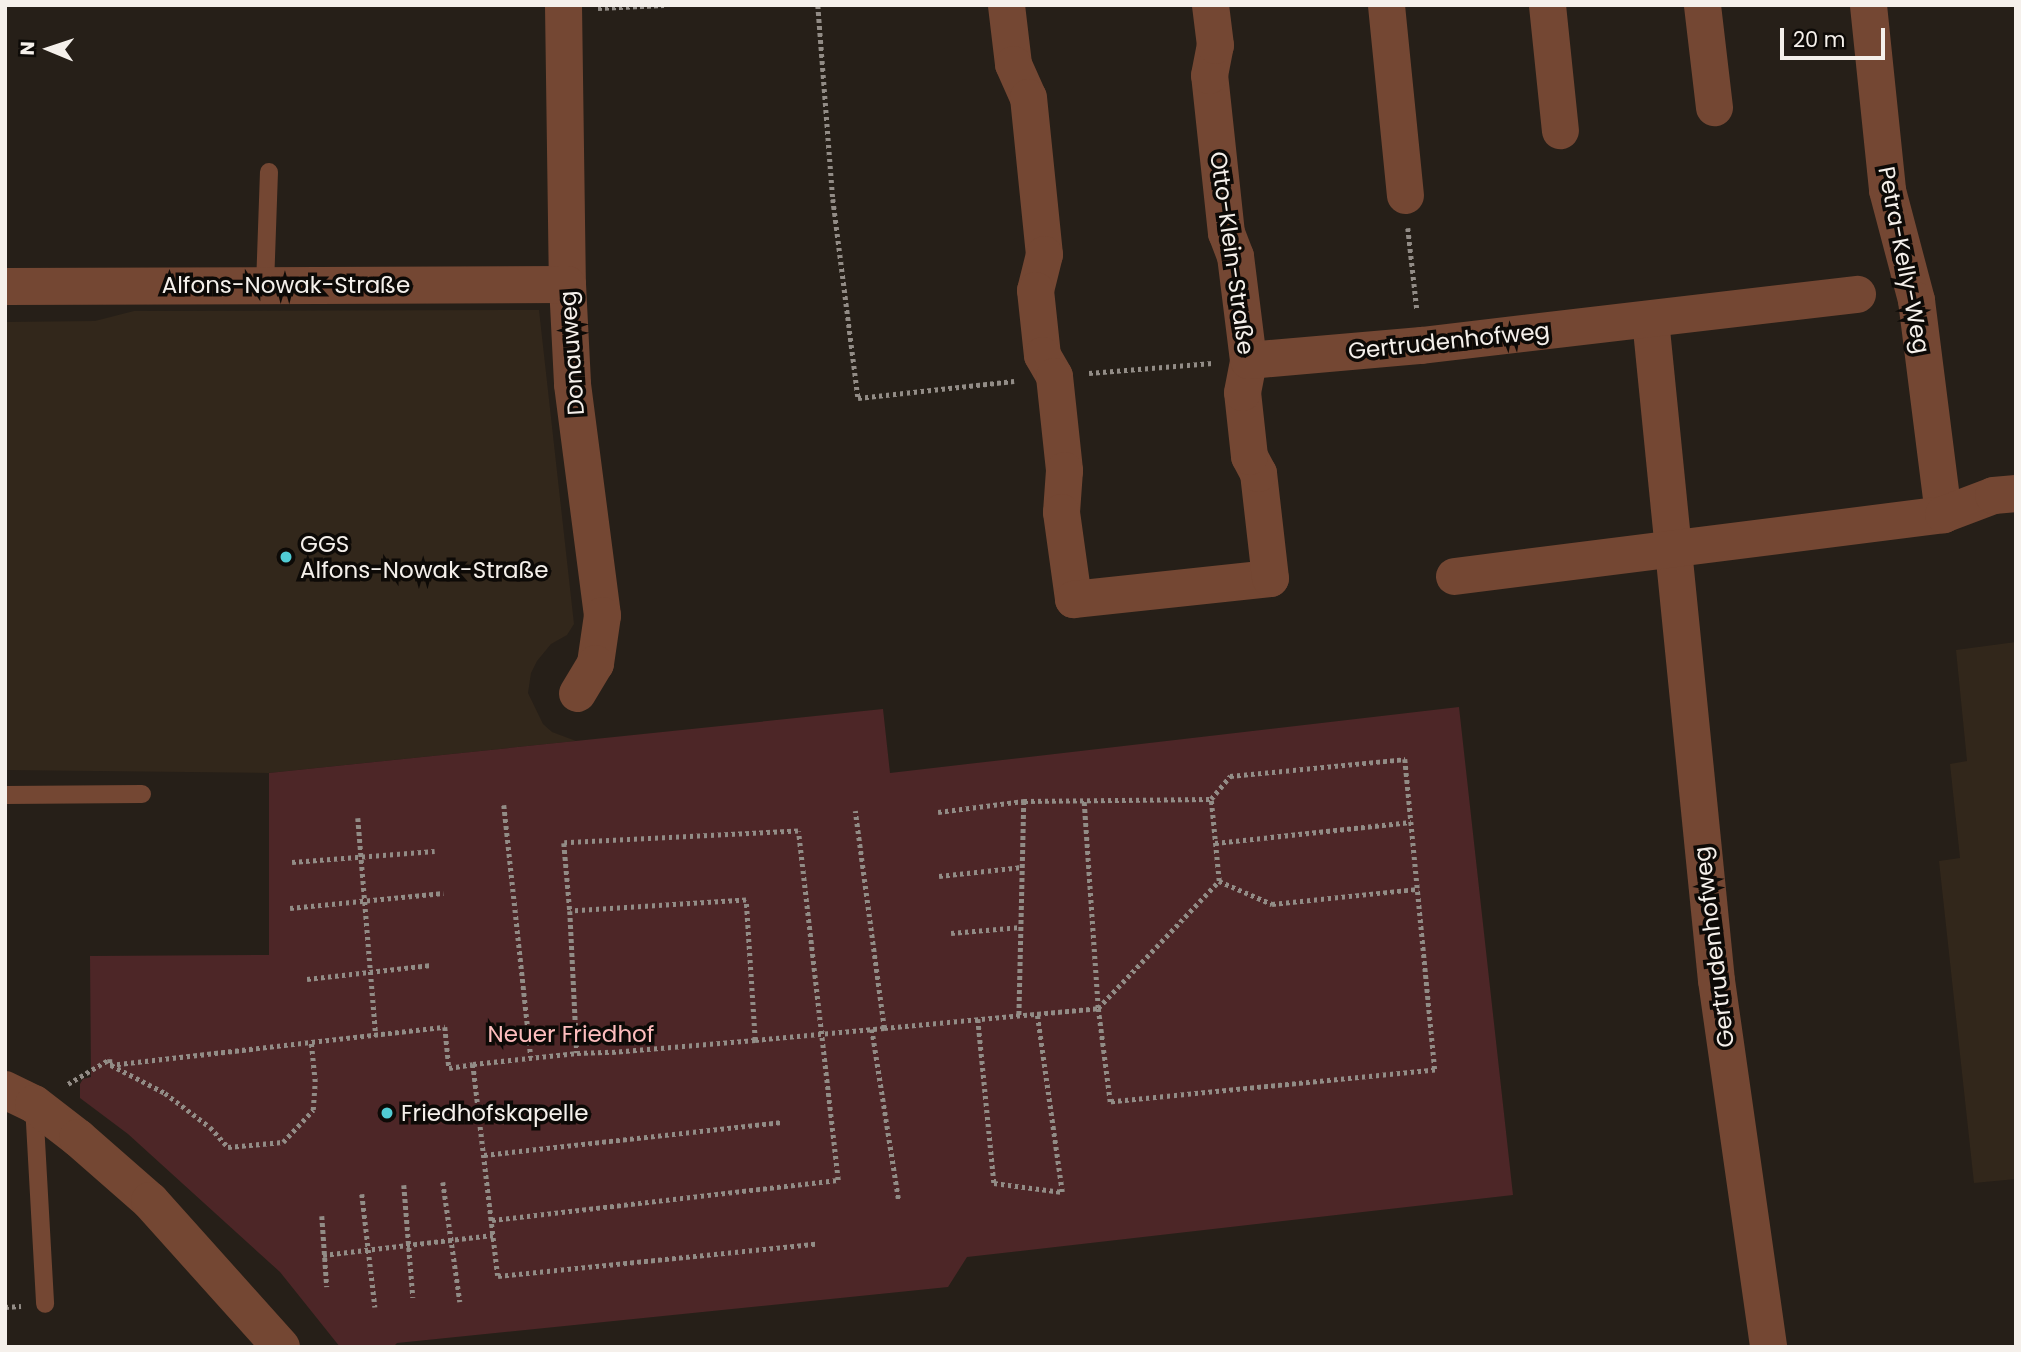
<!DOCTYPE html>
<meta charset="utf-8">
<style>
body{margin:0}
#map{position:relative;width:2021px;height:1352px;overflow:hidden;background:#261f18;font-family:Poppins,sans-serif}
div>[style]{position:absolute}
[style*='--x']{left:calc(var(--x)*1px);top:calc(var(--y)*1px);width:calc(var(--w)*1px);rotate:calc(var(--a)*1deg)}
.built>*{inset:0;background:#32271b}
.green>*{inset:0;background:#4d2627}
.path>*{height:4.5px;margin-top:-2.25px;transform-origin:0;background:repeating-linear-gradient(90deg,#928c86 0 3.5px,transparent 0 7px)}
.service>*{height:18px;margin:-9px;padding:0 9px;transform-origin:9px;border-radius:9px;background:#744733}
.minor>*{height:37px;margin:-18.5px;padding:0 18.5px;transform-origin:18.5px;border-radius:18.5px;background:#744733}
.tertiary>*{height:38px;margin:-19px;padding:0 19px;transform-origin:19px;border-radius:19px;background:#744733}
.dots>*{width:19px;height:19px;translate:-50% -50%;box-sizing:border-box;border:4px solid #0d0a07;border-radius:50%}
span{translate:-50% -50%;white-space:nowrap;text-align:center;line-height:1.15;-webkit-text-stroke:7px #0d0a07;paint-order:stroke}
.street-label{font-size:23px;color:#f5f0eb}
.poi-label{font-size:23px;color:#f5f0eb}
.left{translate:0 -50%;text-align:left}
.park-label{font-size:23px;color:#fdbdbd}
.frame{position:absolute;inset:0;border:7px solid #f5f0eb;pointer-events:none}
.north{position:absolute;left:14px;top:14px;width:70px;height:70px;-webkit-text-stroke:5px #0d0a07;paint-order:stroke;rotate:272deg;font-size:19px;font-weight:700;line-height:28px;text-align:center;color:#f5f0eb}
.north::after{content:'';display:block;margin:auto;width:24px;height:32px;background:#f5f0eb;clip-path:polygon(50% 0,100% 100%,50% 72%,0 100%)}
.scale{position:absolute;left:1780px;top:28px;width:105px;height:32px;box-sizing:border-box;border:4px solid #f5f0eb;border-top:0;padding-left:9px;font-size:21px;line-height:24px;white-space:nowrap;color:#f5f0eb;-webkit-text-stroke:5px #0d0a07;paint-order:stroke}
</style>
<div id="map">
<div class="built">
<i style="clip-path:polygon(539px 310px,574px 624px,567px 635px,551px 644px,537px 661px,531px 673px,528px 693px,543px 724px,552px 732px,576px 741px,269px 773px,5px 770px,5px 322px,95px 321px,134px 311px)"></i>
<i style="clip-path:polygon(2016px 642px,2016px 1179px,1974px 1183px,1939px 861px,1960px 858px,1950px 764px,1967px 761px,1956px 650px)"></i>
</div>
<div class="green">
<i style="clip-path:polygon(1459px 707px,1513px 1195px,967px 1257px,948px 1287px,397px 1343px,393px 1347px,340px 1347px,280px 1272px,128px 1134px,80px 1098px,80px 1084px,83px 1079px,91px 1077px,90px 956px,269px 955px,269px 773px,883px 709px,890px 773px)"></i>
</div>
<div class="path">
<i style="--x:818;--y:5;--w:195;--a:85.6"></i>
<i style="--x:833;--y:199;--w:201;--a:82.8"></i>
<i style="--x:858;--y:398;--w:157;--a:-6.2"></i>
<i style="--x:598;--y:8;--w:66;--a:-2.6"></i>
<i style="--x:1408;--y:228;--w:81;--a:83.7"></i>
<i style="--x:1089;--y:373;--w:124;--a:-4.6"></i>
<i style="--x:1024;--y:801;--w:187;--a:-0.6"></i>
<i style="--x:1211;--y:799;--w:30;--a:-50"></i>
<i style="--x:1230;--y:776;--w:176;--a:-5.5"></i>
<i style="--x:1405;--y:759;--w:312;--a:84.5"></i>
<i style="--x:1435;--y:1070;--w:327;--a:174.4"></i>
<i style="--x:1110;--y:1102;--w:95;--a:-97.3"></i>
<i style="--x:1098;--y:1008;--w:207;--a:-93.9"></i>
<i style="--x:504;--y:805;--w:254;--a:83.9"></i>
<i style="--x:938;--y:812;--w:87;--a:-7.3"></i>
<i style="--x:1024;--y:801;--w:214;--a:91.3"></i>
<i style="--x:358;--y:818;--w:218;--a:85.3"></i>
<i style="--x:1215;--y:843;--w:197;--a:-6.1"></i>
<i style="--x:292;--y:862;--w:143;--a:-4.4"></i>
<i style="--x:939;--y:876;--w:83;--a:-6.2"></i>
<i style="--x:1219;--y:881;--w:58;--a:23.5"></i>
<i style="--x:1272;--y:904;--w:147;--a:-5.9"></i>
<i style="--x:290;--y:908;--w:154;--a:-5.6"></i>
<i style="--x:951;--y:933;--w:70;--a:-4.9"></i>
<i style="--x:307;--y:979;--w:125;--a:-6.4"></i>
<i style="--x:978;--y:1019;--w:165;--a:84.4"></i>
<i style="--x:994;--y:1183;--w:69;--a:7.5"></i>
<i style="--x:1062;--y:1192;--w:180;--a:-98"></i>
<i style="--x:884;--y:1028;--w:215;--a:-5.3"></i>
<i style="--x:1098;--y:1008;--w:175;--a:-46.4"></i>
<i style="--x:1219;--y:881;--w:82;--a:-95.6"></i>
<i style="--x:872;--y:1029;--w:174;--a:81.1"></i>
<i style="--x:755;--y:1040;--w:140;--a:-93.7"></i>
<i style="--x:746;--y:900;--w:176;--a:176.4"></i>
<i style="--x:570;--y:911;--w:142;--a:87.2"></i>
<i style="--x:577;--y:1053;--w:35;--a:-2"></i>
<i style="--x:612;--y:1052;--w:144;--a:-4.8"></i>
<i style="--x:755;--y:1040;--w:130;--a:-5.3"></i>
<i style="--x:884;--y:1028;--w:219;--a:-97.6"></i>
<i style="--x:473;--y:1064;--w:105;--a:-6"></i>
<i style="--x:111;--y:1065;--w:61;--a:27.4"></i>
<i style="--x:165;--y:1093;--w:56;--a:37.1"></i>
<i style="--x:210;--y:1127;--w:27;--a:48"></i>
<i style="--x:228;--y:1147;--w:55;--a:-5.2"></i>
<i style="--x:283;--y:1142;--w:44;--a:-46.8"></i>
<i style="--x:313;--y:1110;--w:28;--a:-86"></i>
<i style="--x:315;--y:1082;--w:40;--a:-95.7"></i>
<i style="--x:68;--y:1084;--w:49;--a:-30.8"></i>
<i style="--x:110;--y:1059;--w:6;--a:90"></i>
<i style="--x:110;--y:1065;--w:337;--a:-6.5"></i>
<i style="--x:445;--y:1027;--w:41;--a:84.4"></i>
<i style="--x:449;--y:1068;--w:24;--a:-9"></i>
<i style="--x:473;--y:1064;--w:213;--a:83.3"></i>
<i style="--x:498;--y:1276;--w:319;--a:-5.8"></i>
<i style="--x:484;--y:1155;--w:300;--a:-6.3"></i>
<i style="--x:443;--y:1182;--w:121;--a:81.9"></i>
<i style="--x:404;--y:1185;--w:113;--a:85.4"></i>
<i style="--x:362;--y:1194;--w:114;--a:83.4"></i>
<i style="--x:322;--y:1216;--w:71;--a:86"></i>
<i style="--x:492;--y:1220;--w:348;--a:-6.6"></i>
<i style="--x:838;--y:1180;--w:351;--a:-96.5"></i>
<i style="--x:798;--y:831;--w:234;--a:177.1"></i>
<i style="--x:564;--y:843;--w:68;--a:85"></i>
<i style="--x:323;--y:1255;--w:171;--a:-6.7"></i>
<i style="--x:5;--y:1307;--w:16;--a:-4"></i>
</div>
<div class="service">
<i style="--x:265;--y:286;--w:114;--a:-88"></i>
<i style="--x:5;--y:795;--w:137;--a:-0.4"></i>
<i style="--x:34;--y:1105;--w:199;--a:86.8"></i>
</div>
<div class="minor">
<i style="--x:563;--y:5;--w:279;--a:89.2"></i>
<i style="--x:567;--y:284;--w:100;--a:87.1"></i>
<i style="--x:572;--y:384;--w:233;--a:82.6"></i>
<i style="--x:602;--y:615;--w:49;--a:98.3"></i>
<i style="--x:595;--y:663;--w:35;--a:121"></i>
<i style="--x:1006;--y:5;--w:59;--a:83.2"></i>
<i style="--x:1013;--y:64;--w:36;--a:66"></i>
<i style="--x:1028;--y:97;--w:158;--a:84.2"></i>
<i style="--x:1044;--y:254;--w:37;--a:104"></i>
<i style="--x:1035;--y:290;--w:65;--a:83.9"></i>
<i style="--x:1042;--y:355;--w:24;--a:60"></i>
<i style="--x:1054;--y:376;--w:95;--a:83.9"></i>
<i style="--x:1064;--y:470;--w:42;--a:94.1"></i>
<i style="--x:1061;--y:512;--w:88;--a:82.1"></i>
<i style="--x:1073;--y:599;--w:198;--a:-6.1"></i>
<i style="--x:1270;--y:578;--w:106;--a:-96.5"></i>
<i style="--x:1258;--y:473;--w:19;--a:-118"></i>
<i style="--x:1249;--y:456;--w:64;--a:-96.2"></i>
<i style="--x:1242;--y:392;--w:33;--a:-79"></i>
<i style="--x:1248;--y:360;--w:105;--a:-97.1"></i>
<i style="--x:1235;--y:256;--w:25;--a:-111"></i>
<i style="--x:1226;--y:233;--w:159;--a:-96.1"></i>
<i style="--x:1209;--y:75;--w:31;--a:-79"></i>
<i style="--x:1215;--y:45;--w:40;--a:-97.1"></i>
<i style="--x:1386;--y:5;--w:191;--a:84.3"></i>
<i style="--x:1547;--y:5;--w:126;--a:84.1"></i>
<i style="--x:1702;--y:5;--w:103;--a:83.3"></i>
<i style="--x:1868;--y:5;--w:186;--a:84.1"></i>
<i style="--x:1887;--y:190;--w:114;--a:75.2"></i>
<i style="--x:1916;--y:300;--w:216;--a:82.8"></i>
<i style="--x:5;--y:286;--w:562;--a:-0.2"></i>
<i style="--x:1650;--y:319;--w:664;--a:84.3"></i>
<i style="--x:1716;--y:980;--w:371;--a:81.9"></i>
<i style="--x:1248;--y:360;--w:174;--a:-5"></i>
<i style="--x:1421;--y:345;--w:439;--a:-6.7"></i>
<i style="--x:1454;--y:576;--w:493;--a:-7.2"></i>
<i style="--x:1943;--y:514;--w:53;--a:-20.8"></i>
<i style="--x:1993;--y:495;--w:23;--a:-5"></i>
</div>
<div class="tertiary">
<i style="--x:5;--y:1090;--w:32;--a:26"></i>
<i style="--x:34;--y:1104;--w:56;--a:37.7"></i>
<i style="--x:78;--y:1138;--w:96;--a:41.2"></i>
<i style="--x:150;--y:1201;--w:196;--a:48.1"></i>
</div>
<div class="dots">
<i style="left:286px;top:557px;background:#51ccd4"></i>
<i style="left:387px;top:1113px;background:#51ccd4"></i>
</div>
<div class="street-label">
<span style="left:1232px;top:253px;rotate:82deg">Otto-Klein-Straße</span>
<span style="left:1904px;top:260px;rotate:79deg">Petra-Kelly-Weg</span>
<span style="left:286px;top:285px">Alfons-Nowak-Straße</span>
<span style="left:1449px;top:341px;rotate:-6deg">Gertrudenhofweg</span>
<span style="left:572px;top:353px;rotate:-94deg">Donauweg</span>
<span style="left:1714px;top:947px;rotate:-97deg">Gertrudenhofweg</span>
</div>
<div class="poi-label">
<span class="left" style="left:300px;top:557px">GGS<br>Alfons-Nowak-Straße</span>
<span class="left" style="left:401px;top:1113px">Friedhofskapelle</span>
</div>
<div class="park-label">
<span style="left:571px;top:1034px">Neuer Friedhof</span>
</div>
<div class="frame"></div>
<div class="north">N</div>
<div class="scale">20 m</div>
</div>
